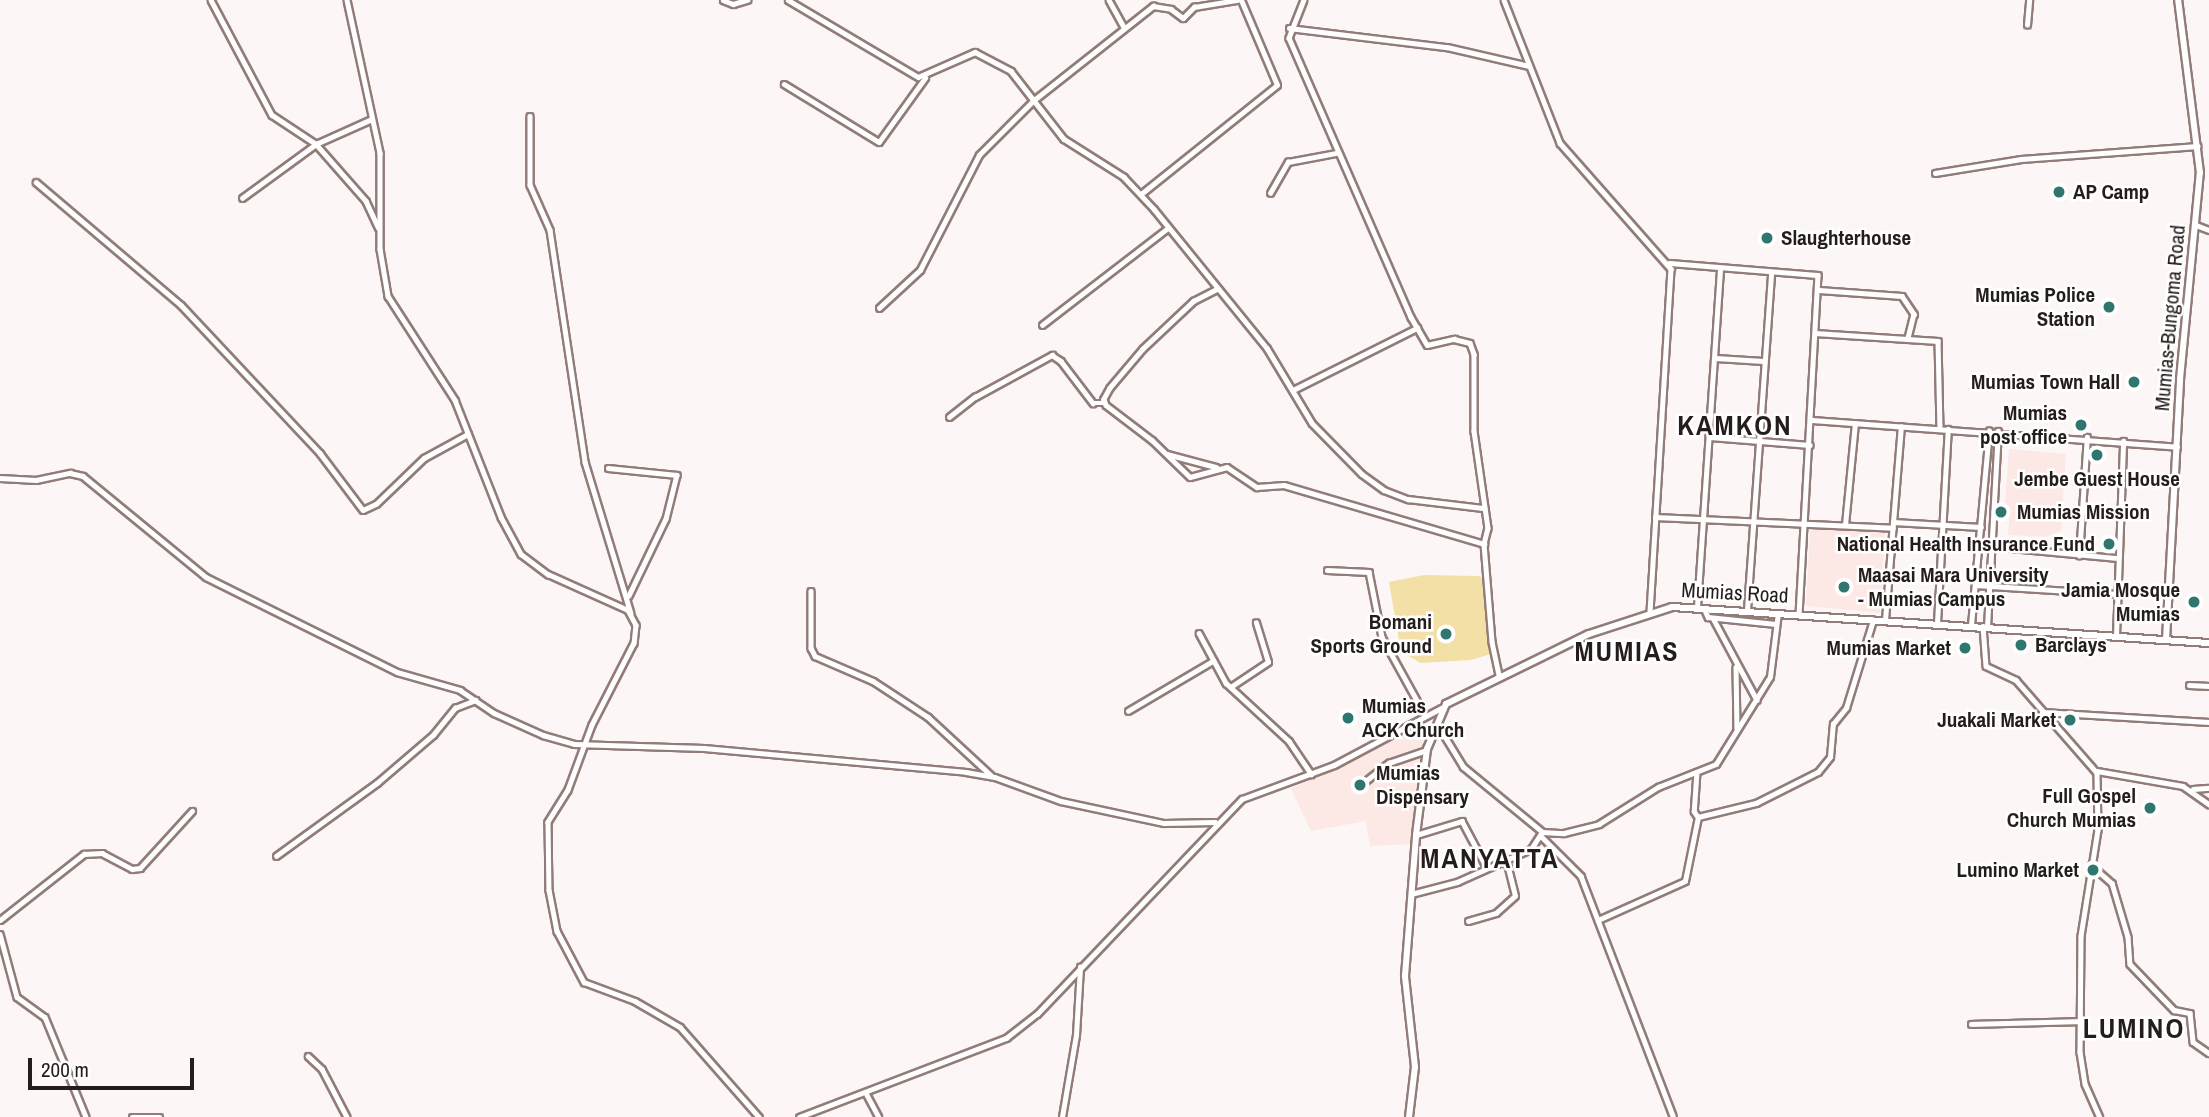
<!DOCTYPE html>
<style>
body{margin:0}
#map{position:relative;width:2209px;height:1117px;overflow:hidden;background:#fcf7f6;font-family:"Archivo Narrow",sans-serif}
div>[style]{position:absolute}
[style*='--x']{left:calc(var(--x)*1px);top:calc(var(--y)*1px);width:calc(var(--w)*1px);rotate:calc(var(--a)*1deg)}
.built>*{inset:0;background:#fce8e4}
.green>*{inset:0;background:#f3e0a6}
.roads{filter:drop-shadow(2px 0 #927c78) drop-shadow(-2px 0 #927c78) drop-shadow(0 2px #927c78) drop-shadow(0 -2px #927c78)}
.street>*{height:4.5px;margin:-2.25px;padding:0 2.25px;transform-origin:2.25px;border-radius:2.25px;background:#fff}
.secondary>*{height:6px;margin:-3px;padding:0 3px;transform-origin:3px;border-radius:3px;background:#fff}
.dots>*{width:19px;height:19px;translate:-50% -50%;box-sizing:border-box;border:4px solid #fff;border-radius:50%}
span{translate:-50% -50%;white-space:nowrap;text-align:center;line-height:1.15;-webkit-text-stroke:5px #fff;paint-order:stroke}
.poi-label{font-size:21px;color:#251d1b;font-weight:700}
.left{translate:0 -50%;text-align:left}
.right{translate:-100% -50%;text-align:right}
.street-label{font-size:21px;color:#251d1b}
.district-label{font-size:28px;color:#251d1b;font-weight:700;letter-spacing:2px}
.scale{position:absolute;left:28px;top:1058px;width:166px;height:32px;box-sizing:border-box;border:4px solid #251d1b;border-top:0;padding-left:9px;font-size:21px;line-height:24px;white-space:nowrap;color:#251d1b;-webkit-text-stroke:5px #fff;paint-order:stroke}
</style>
<div id="map">
<div class="built">
<i style="clip-path:polygon(2009px 449px,2066px 454px,2061px 531px,2046px 537px,2008px 535px,2010px 506px,2005px 505px)"></i>
<i style="clip-path:polygon(1810px 529px,1885px 533px,1880px 613px,1806px 606px)"></i>
<i style="clip-path:polygon(1425px 723px,1411px 844px,1370px 846px,1366px 821px,1311px 831px,1291px 789px)"></i>
</div>
<div class="green">
<i style="clip-path:polygon(1424px 575px,1479px 576px,1492px 581px,1494px 653px,1471px 660px,1421px 663px,1401px 652px,1389px 582px)"></i>
</div>
<div class="roads">
<div class="street">
<i style="--x:211;--y:0;--w:130;--a:62.1"></i>
<i style="--x:272;--y:115;--w:53;--a:33.4"></i>
<i style="--x:316;--y:144;--w:76;--a:48.7"></i>
<i style="--x:366;--y:201;--w:29;--a:65"></i>
<i style="--x:347;--y:0;--w:157;--a:77.8"></i>
<i style="--x:380;--y:153;--w:96;--a:90"></i>
<i style="--x:380;--y:249;--w:48;--a:80.3"></i>
<i style="--x:388;--y:296;--w:124;--a:57.2"></i>
<i style="--x:455;--y:400;--w:126;--a:68.5"></i>
<i style="--x:501;--y:517;--w:42;--a:61.6"></i>
<i style="--x:521;--y:554;--w:34;--a:37"></i>
<i style="--x:548;--y:574;--w:88;--a:24.2"></i>
<i style="--x:628;--y:610;--w:17;--a:62"></i>
<i style="--x:636;--y:625;--w:18;--a:96"></i>
<i style="--x:634;--y:643;--w:92;--a:117.1"></i>
<i style="--x:592;--y:725;--w:69;--a:110.3"></i>
<i style="--x:568;--y:790;--w:38;--a:122"></i>
<i style="--x:548;--y:822;--w:68;--a:89.2"></i>
<i style="--x:549;--y:890;--w:42;--a:79"></i>
<i style="--x:557;--y:931;--w:58;--a:62.1"></i>
<i style="--x:584;--y:982;--w:54;--a:20.4"></i>
<i style="--x:635;--y:1001;--w:52;--a:30"></i>
<i style="--x:680;--y:1027;--w:120;--a:48.7"></i>
<i style="--x:723;--y:0;--w:11;--a:22"></i>
<i style="--x:733;--y:4;--w:15;--a:-16"></i>
<i style="--x:788;--y:0;--w:151;--a:30.6"></i>
<i style="--x:918;--y:77;--w:62;--a:-23.7"></i>
<i style="--x:975;--y:52;--w:41;--a:27.8"></i>
<i style="--x:1011;--y:71;--w:86;--a:52.1"></i>
<i style="--x:1064;--y:139;--w:71;--a:32.3"></i>
<i style="--x:1124;--y:177;--w:44;--a:46.8"></i>
<i style="--x:1154;--y:209;--w:179;--a:50.9"></i>
<i style="--x:1267;--y:348;--w:87;--a:59"></i>
<i style="--x:1312;--y:423;--w:71;--a:45.6"></i>
<i style="--x:1362;--y:474;--w:27;--a:36"></i>
<i style="--x:1384;--y:490;--w:26;--a:21"></i>
<i style="--x:1408;--y:499;--w:77;--a:6.8"></i>
<i style="--x:1109;--y:0;--w:31;--a:61"></i>
<i style="--x:1304;--y:0;--w:41;--a:111.5"></i>
<i style="--x:1289;--y:38;--w:305;--a:66.4"></i>
<i style="--x:1411;--y:317;--w:32;--a:60"></i>
<i style="--x:1427;--y:345;--w:28;--a:-13"></i>
<i style="--x:1454;--y:339;--w:16;--a:14"></i>
<i style="--x:1470;--y:343;--w:12;--a:70"></i>
<i style="--x:1474;--y:354;--w:77;--a:90"></i>
<i style="--x:1474;--y:431;--w:98;--a:81.8"></i>
<i style="--x:1488;--y:528;--w:16;--a:104"></i>
<i style="--x:1484;--y:544;--w:98;--a:85.3"></i>
<i style="--x:1492;--y:642;--w:35;--a:78"></i>
<i style="--x:1504;--y:0;--w:154;--a:68.6"></i>
<i style="--x:1560;--y:143;--w:168;--a:48.6"></i>
<i style="--x:1671;--y:269;--w:344;--a:93.5"></i>
<i style="--x:2027;--y:25;--w:25;--a:-85"></i>
<i style="--x:1289;--y:28;--w:159;--a:6.9"></i>
<i style="--x:1447;--y:47;--w:84;--a:13"></i>
<i style="--x:784;--y:84;--w:111;--a:31.4"></i>
<i style="--x:879;--y:142;--w:79;--a:-54.3"></i>
<i style="--x:530;--y:116;--w:69;--a:90"></i>
<i style="--x:530;--y:185;--w:49;--a:66"></i>
<i style="--x:550;--y:230;--w:235;--a:81.4"></i>
<i style="--x:585;--y:462;--w:158;--a:73.1"></i>
<i style="--x:1935;--y:173;--w:87;--a:-9.2"></i>
<i style="--x:2021;--y:159;--w:177;--a:-4.2"></i>
<i style="--x:36;--y:182;--w:190;--a:40.3"></i>
<i style="--x:181;--y:305;--w:203;--a:46.8"></i>
<i style="--x:320;--y:453;--w:71;--a:53"></i>
<i style="--x:363;--y:510;--w:14;--a:-25"></i>
<i style="--x:376;--y:504;--w:66;--a:-43.8"></i>
<i style="--x:424;--y:458;--w:50;--a:-28.6"></i>
<i style="--x:1270;--y:193;--w:36;--a:-60"></i>
<i style="--x:1288;--y:162;--w:49;--a:-10.6"></i>
<i style="--x:1141;--y:194;--w:174;--a:-38.7"></i>
<i style="--x:1277;--y:85;--w:92;--a:-113"></i>
<i style="--x:242;--y:198;--w:92;--a:-36.1"></i>
<i style="--x:316;--y:144;--w:61;--a:-24.1"></i>
<i style="--x:2196;--y:225;--w:14;--a:21"></i>
<i style="--x:1669;--y:263;--w:149;--a:4.6"></i>
<i style="--x:1818;--y:275;--w:340;--a:93.2"></i>
<i style="--x:1218;--y:289;--w:27;--a:153"></i>
<i style="--x:1194;--y:301;--w:70;--a:136.7"></i>
<i style="--x:1143;--y:349;--w:51;--a:130.2"></i>
<i style="--x:1110;--y:388;--w:13;--a:119"></i>
<i style="--x:1104;--y:399;--w:6;--a:72"></i>
<i style="--x:1106;--y:405;--w:58;--a:37.3"></i>
<i style="--x:1152;--y:440;--w:53;--a:44.2"></i>
<i style="--x:1190;--y:477;--w:38;--a:-15"></i>
<i style="--x:1227;--y:467;--w:36;--a:34"></i>
<i style="--x:1257;--y:487;--w:27;--a:-4"></i>
<i style="--x:1284;--y:485;--w:209;--a:16.4"></i>
<i style="--x:1819;--y:290;--w:83;--a:4.1"></i>
<i style="--x:1902;--y:296;--w:22;--a:56"></i>
<i style="--x:1914;--y:314;--w:25;--a:104"></i>
<i style="--x:879;--y:308;--w:56;--a:-42.8"></i>
<i style="--x:920;--y:270;--w:129;--a:-62.8"></i>
<i style="--x:979;--y:155;--w:78;--a:-45"></i>
<i style="--x:1034;--y:100;--w:152;--a:-38.3"></i>
<i style="--x:1153;--y:6;--w:18;--a:9"></i>
<i style="--x:1171;--y:9;--w:15;--a:37"></i>
<i style="--x:1183;--y:18;--w:16;--a:-45"></i>
<i style="--x:1194;--y:7;--w:44;--a:-9.2"></i>
<i style="--x:1042;--y:325;--w:159;--a:-37.6"></i>
<i style="--x:1815;--y:333;--w:123;--a:3.7"></i>
<i style="--x:1938;--y:341;--w:87;--a:88.7"></i>
<i style="--x:1716;--y:358;--w:47;--a:3.7"></i>
<i style="--x:1293;--y:390;--w:139;--a:-26.6"></i>
<i style="--x:949;--y:417;--w:33;--a:-38"></i>
<i style="--x:975;--y:397;--w:88;--a:-28.6"></i>
<i style="--x:1052;--y:355;--w:11;--a:34"></i>
<i style="--x:1061;--y:361;--w:53;--a:52.7"></i>
<i style="--x:1093;--y:403;--w:12;--a:0"></i>
<i style="--x:1812;--y:420;--w:366;--a:4.2"></i>
<i style="--x:1710;--y:437;--w:100;--a:4.6"></i>
<i style="--x:1167;--y:454;--w:51;--a:14.9"></i>
<i style="--x:608;--y:468;--w:69;--a:5.8"></i>
<i style="--x:677;--y:475;--w:45;--a:104"></i>
<i style="--x:666;--y:519;--w:85;--a:115.7"></i>
<i style="--x:0;--y:478;--w:36;--a:3"></i>
<i style="--x:36;--y:480;--w:35;--a:-12"></i>
<i style="--x:70;--y:473;--w:13;--a:13"></i>
<i style="--x:83;--y:476;--w:159;--a:39.4"></i>
<i style="--x:206;--y:577;--w:213;--a:26.4"></i>
<i style="--x:397;--y:672;--w:66;--a:15.9"></i>
<i style="--x:460;--y:690;--w:41;--a:34.1"></i>
<i style="--x:494;--y:713;--w:54;--a:24.2"></i>
<i style="--x:543;--y:735;--w:32;--a:16"></i>
<i style="--x:574;--y:744;--w:130;--a:1.8"></i>
<i style="--x:704;--y:748;--w:263;--a:5.2"></i>
<i style="--x:966;--y:772;--w:29;--a:10"></i>
<i style="--x:995;--y:777;--w:70;--a:20"></i>
<i style="--x:1061;--y:801;--w:105;--a:12.1"></i>
<i style="--x:1164;--y:823;--w:51;--a:-1.1"></i>
<i style="--x:1655;--y:517;--w:238;--a:2.6"></i>
<i style="--x:1893;--y:522;--w:88;--a:3.3"></i>
<i style="--x:1845;--y:525;--w:102;--a:-84.4"></i>
<i style="--x:1979;--y:545;--w:139;--a:5.4"></i>
<i style="--x:2079;--y:556;--w:119;--a:-86.2"></i>
<i style="--x:1327;--y:570;--w:42;--a:2.7"></i>
<i style="--x:1369;--y:572;--w:66;--a:78.7"></i>
<i style="--x:1382;--y:637;--w:89;--a:61.1"></i>
<i style="--x:1975;--y:585;--w:142;--a:3.6"></i>
<i style="--x:811;--y:591;--w:57;--a:90"></i>
<i style="--x:811;--y:648;--w:9;--a:63"></i>
<i style="--x:815;--y:656;--w:63;--a:23.3"></i>
<i style="--x:873;--y:681;--w:66;--a:33.2"></i>
<i style="--x:928;--y:717;--w:87;--a:42.7"></i>
<i style="--x:1697;--y:607;--w:337;--a:-86.1"></i>
<i style="--x:1704;--y:608;--w:10;--a:66"></i>
<i style="--x:1708;--y:617;--w:68;--a:5.9"></i>
<i style="--x:1747;--y:610;--w:338;--a:-85.9"></i>
<i style="--x:1713;--y:618;--w:93;--a:61.8"></i>
<i style="--x:1885;--y:620;--w:194;--a:-85.3"></i>
<i style="--x:1937;--y:623;--w:194;--a:-86.8"></i>
<i style="--x:1971;--y:625;--w:195;--a:-84.7"></i>
<i style="--x:1983;--y:626;--w:40;--a:85.7"></i>
<i style="--x:1986;--y:666;--w:33;--a:25"></i>
<i style="--x:2016;--y:680;--w:123;--a:48.9"></i>
<i style="--x:2097;--y:773;--w:57;--a:89"></i>
<i style="--x:2098;--y:830;--w:107;--a:99.1"></i>
<i style="--x:2081;--y:936;--w:116;--a:90.5"></i>
<i style="--x:2080;--y:1052;--w:32;--a:81"></i>
<i style="--x:2085;--y:1084;--w:36;--a:66"></i>
<i style="--x:1987;--y:627;--w:196;--a:-86.8"></i>
<i style="--x:1199;--y:633;--w:57;--a:61.6"></i>
<i style="--x:1226;--y:683;--w:86;--a:42.6"></i>
<i style="--x:1289;--y:741;--w:40;--a:56"></i>
<i style="--x:2116;--y:636;--w:195;--a:-87.9"></i>
<i style="--x:1736;--y:667;--w:61;--a:89.1"></i>
<i style="--x:2189;--y:685;--w:20;--a:3"></i>
<i style="--x:1232;--y:686;--w:43;--a:-33.7"></i>
<i style="--x:1268;--y:662;--w:41;--a:-107.1"></i>
<i style="--x:1128;--y:711;--w:99;--a:-30.5"></i>
<i style="--x:2042;--y:712;--w:167;--a:3.4"></i>
<i style="--x:2097;--y:771;--w:87;--a:9.9"></i>
<i style="--x:2183;--y:786;--w:32;--a:35"></i>
<i style="--x:1697;--y:772;--w:39;--a:94"></i>
<i style="--x:1694;--y:811;--w:7;--a:56"></i>
<i style="--x:1698;--y:817;--w:60;--a:-13.6"></i>
<i style="--x:1756;--y:803;--w:69;--a:-26.6"></i>
<i style="--x:1818;--y:772;--w:19;--a:-51"></i>
<i style="--x:1830;--y:757;--w:33;--a:-85"></i>
<i style="--x:1833;--y:724;--w:21;--a:-51"></i>
<i style="--x:1846;--y:708;--w:92;--a:-72.9"></i>
<i style="--x:1363;--y:783;--w:33;--a:-38"></i>
<i style="--x:1389;--y:763;--w:39;--a:-19"></i>
<i style="--x:2193;--y:789;--w:16;--a:-4"></i>
<i style="--x:1542;--y:832;--w:22;--a:3"></i>
<i style="--x:1564;--y:833;--w:36;--a:-14"></i>
<i style="--x:1599;--y:824;--w:70;--a:-32.1"></i>
<i style="--x:1658;--y:787;--w:62;--a:-21.6"></i>
<i style="--x:1716;--y:764;--w:102;--a:-58.2"></i>
<i style="--x:1770;--y:677;--w:64;--a:-82.9"></i>
<i style="--x:1416;--y:835;--w:48;--a:-16.9"></i>
<i style="--x:1462;--y:821;--w:53;--a:62"></i>
<i style="--x:1541;--y:836;--w:57;--a:45"></i>
<i style="--x:1581;--y:876;--w:257;--a:69"></i>
<i style="--x:276;--y:856;--w:125;--a:-35.9"></i>
<i style="--x:377;--y:783;--w:74;--a:-40.6"></i>
<i style="--x:433;--y:735;--w:35;--a:-51"></i>
<i style="--x:455;--y:708;--w:22;--a:-21"></i>
<i style="--x:2091;--y:865;--w:28;--a:41"></i>
<i style="--x:2112;--y:883;--w:56;--a:73.5"></i>
<i style="--x:2128;--y:937;--w:27;--a:86"></i>
<i style="--x:2130;--y:964;--w:64;--a:46.3"></i>
<i style="--x:2174;--y:1010;--w:16;--a:11"></i>
<i style="--x:2190;--y:1013;--w:29;--a:84"></i>
<i style="--x:2193;--y:1042;--w:19;--a:35"></i>
<i style="--x:1411;--y:894;--w:48;--a:-14.6"></i>
<i style="--x:1457;--y:882;--w:81;--a:-24"></i>
<i style="--x:1531;--y:849;--w:20;--a:-57"></i>
<i style="--x:1542;--y:832;--w:102;--a:-140.6"></i>
<i style="--x:1463;--y:767;--w:48;--a:-121.4"></i>
<i style="--x:0;--y:920;--w:107;--a:-38.2"></i>
<i style="--x:84;--y:854;--w:18;--a:-3"></i>
<i style="--x:102;--y:853;--w:34;--a:28"></i>
<i style="--x:132;--y:869;--w:8;--a:-7"></i>
<i style="--x:140;--y:868;--w:77;--a:-47.6"></i>
<i style="--x:1598;--y:920;--w:95;--a:-24.1"></i>
<i style="--x:1685;--y:881;--w:65;--a:-78.5"></i>
<i style="--x:1468;--y:921;--w:29;--a:-16"></i>
<i style="--x:1496;--y:913;--w:25;--a:-42"></i>
<i style="--x:1515;--y:896;--w:38;--a:-104"></i>
<i style="--x:0;--y:934;--w:65;--a:74.9"></i>
<i style="--x:17;--y:997;--w:34;--a:36"></i>
<i style="--x:45;--y:1017;--w:108;--a:67.7"></i>
<i style="--x:1971;--y:1024;--w:111;--a:-1.5"></i>
<i style="--x:308;--y:1056;--w:19;--a:43"></i>
<i style="--x:322;--y:1069;--w:54;--a:62.5"></i>
<i style="--x:866;--y:1093;--w:27;--a:62"></i>
<i style="--x:132;--y:1117;--w:28;--a:0"></i>
<i style="--x:799;--y:1117;--w:222;--a:-20.9"></i>
<i style="--x:1006;--y:1038;--w:39;--a:-38"></i>
<i style="--x:1037;--y:1014;--w:297;--a:-46.4"></i>
<i style="--x:1242;--y:799;--w:98;--a:-20.3"></i>
<i style="--x:1334;--y:765;--w:121;--a:-28"></i>
<i style="--x:1062;--y:1117;--w:83;--a:-80.3"></i>
<i style="--x:1076;--y:1035;--w:68;--a:-86.6"></i>
</div>
<div class="secondary">
<i style="--x:2166;--y:640;--w:261;--a:-86.9"></i>
<i style="--x:2180;--y:379;--w:207;--a:-84.5"></i>
<i style="--x:2200;--y:173;--w:174;--a:-97.2"></i>
<i style="--x:1409;--y:1117;--w:50;--a:-83.2"></i>
<i style="--x:1415;--y:1067;--w:92;--a:-96.3"></i>
<i style="--x:1405;--y:976;--w:141;--a:-85.5"></i>
<i style="--x:1416;--y:835;--w:87;--a:-82.7"></i>
<i style="--x:1427;--y:749;--w:49;--a:-67.1"></i>
<i style="--x:1446;--y:704;--w:159;--a:-26.1"></i>
<i style="--x:1589;--y:634;--w:87;--a:-18"></i>
<i style="--x:1672;--y:607;--w:538;--a:3.84"></i>
</div>
</div>
<div class="dots">
<i style="left:2059px;top:192px;background:#2f766e"></i>
<i style="left:1767px;top:238px;background:#2f766e"></i>
<i style="left:2109px;top:307px;background:#2f766e"></i>
<i style="left:2134px;top:382px;background:#2f766e"></i>
<i style="left:2081px;top:425px;background:#2f766e"></i>
<i style="left:2097px;top:455px;background:#2f766e"></i>
<i style="left:2001px;top:512px;background:#2f766e"></i>
<i style="left:2109px;top:544px;background:#2f766e"></i>
<i style="left:1844px;top:587px;background:#2f766e"></i>
<i style="left:2194px;top:602px;background:#2f766e"></i>
<i style="left:1446px;top:634px;background:#2f766e"></i>
<i style="left:2021px;top:645px;background:#2f766e"></i>
<i style="left:1965px;top:648px;background:#2f766e"></i>
<i style="left:1348px;top:718px;background:#2f766e"></i>
<i style="left:2070px;top:720px;background:#2f766e"></i>
<i style="left:1360px;top:785px;background:#2f766e"></i>
<i style="left:2150px;top:808px;background:#2f766e"></i>
<i style="left:2093px;top:870px;background:#2f766e"></i>
</div>
<div class="poi-label">
<span class="left" style="left:2073px;top:192px">AP Camp</span>
<span class="left" style="left:1781px;top:238px">Slaughterhouse</span>
<span class="right" style="left:2095px;top:307px">Mumias Police<br>Station</span>
<span class="right" style="left:2120px;top:382px">Mumias Town Hall</span>
<span class="right" style="left:2067px;top:425px">Mumias<br>post office</span>
<span style="left:2097px;top:479px">Jembe Guest House</span>
<span class="left" style="left:2017px;top:512px">Mumias Mission</span>
<span class="right" style="left:2095px;top:544px">National Health Insurance Fund</span>
<span class="left" style="left:1858px;top:587px">Maasai Mara University<br>- Mumias Campus</span>
<span class="right" style="left:2180px;top:602px">Jamia Mosque<br>Mumias</span>
<span class="right" style="left:1432px;top:634px">Bomani<br>Sports Ground</span>
<span class="left" style="left:2035px;top:645px">Barclays</span>
<span class="right" style="left:1951px;top:648px">Mumias Market</span>
<span class="left" style="left:1362px;top:718px">Mumias<br>ACK Church</span>
<span class="right" style="left:2056px;top:720px">Juakali Market</span>
<span class="left" style="left:1376px;top:785px">Mumias<br>Dispensary</span>
<span class="right" style="left:2136px;top:808px">Full Gospel<br>Church Mumias</span>
<span class="right" style="left:2079px;top:870px">Lumino Market</span>
</div>
<div class="street-label">
<span style="left:2170px;top:318px;rotate:-85deg">Mumias-Bungoma Road</span>
<span style="left:1735px;top:593px;rotate:3deg">Mumias Road</span>
</div>
<div class="district-label">
<span style="left:1735px;top:425px">KAMKON</span>
<span style="left:1627px;top:651px">MUMIAS</span>
<span style="left:1490px;top:858px">MANYATTA</span>
<span style="left:2134px;top:1028px">LUMINO</span>
</div>
<div class="scale">200 m</div>
</div>
